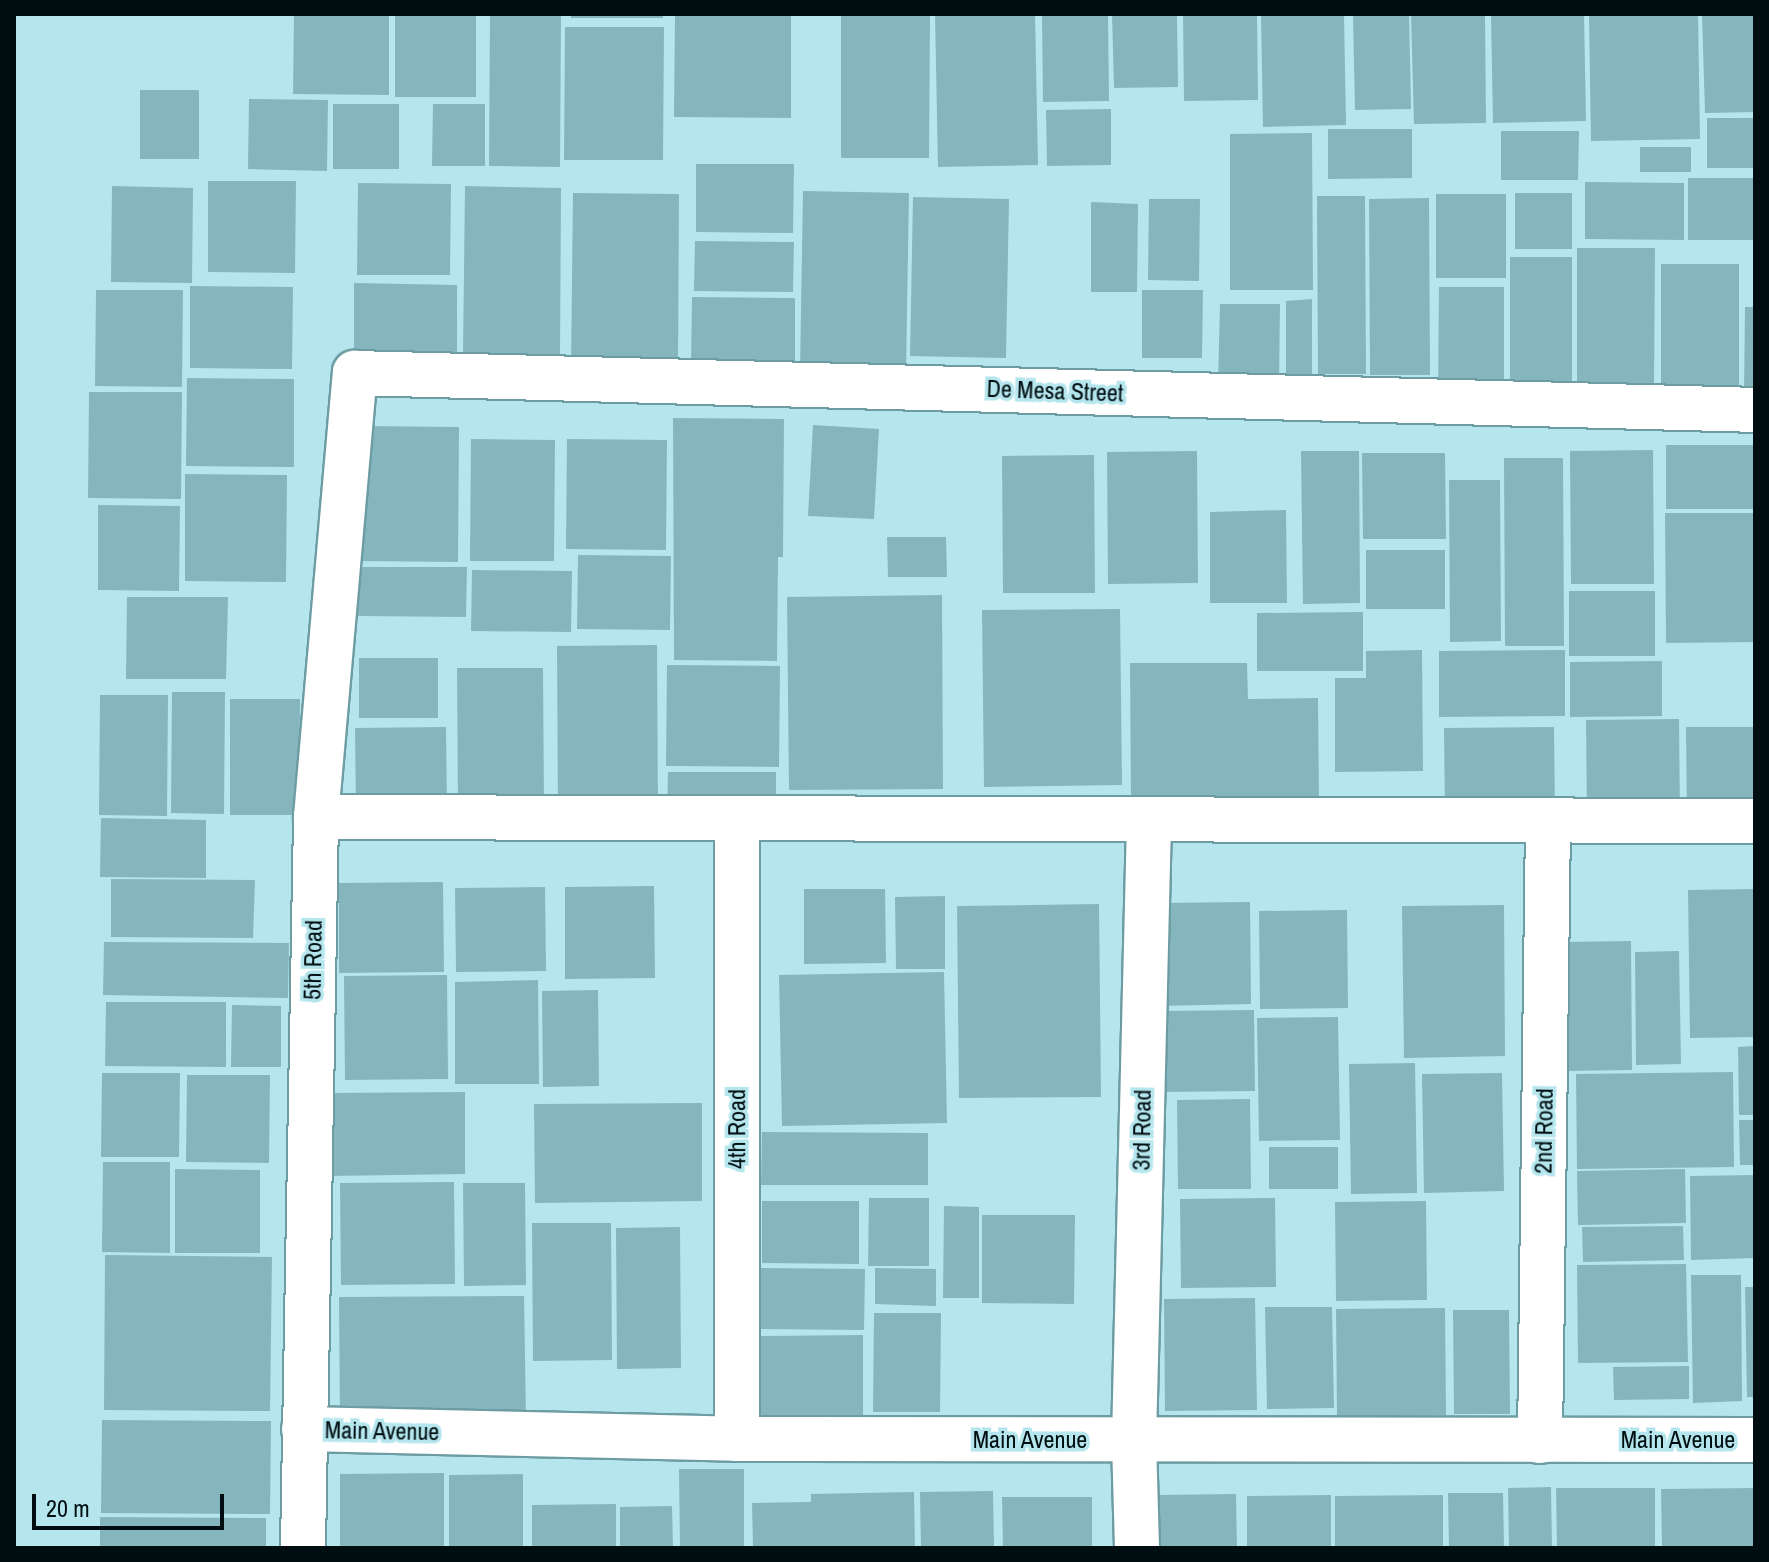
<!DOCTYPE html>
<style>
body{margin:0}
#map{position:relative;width:1769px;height:1562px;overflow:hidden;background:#b5e6ee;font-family:"Archivo Narrow",sans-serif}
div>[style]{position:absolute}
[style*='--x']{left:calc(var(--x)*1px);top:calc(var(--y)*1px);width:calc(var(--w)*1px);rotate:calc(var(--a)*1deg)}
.building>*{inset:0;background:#86b6bd}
.roads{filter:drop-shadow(2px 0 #6d9ca3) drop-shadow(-2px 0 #6d9ca3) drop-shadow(0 2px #6d9ca3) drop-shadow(0 -2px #6d9ca3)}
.minor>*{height:44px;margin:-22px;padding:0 22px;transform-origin:22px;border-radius:22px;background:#fff}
span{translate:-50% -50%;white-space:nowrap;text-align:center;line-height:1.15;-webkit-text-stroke:7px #b5e6ee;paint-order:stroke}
.street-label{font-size:24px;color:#000e11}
.frame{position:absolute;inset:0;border:16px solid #000e11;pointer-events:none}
.scale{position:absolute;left:32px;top:1494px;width:192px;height:36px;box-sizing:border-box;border:4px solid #000e11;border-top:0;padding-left:10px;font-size:24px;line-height:28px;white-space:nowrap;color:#000e11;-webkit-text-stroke:6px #b5e6ee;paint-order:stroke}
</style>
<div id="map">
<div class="building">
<i style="clip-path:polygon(294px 14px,389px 14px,389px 95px,293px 94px)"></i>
<i style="clip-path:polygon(395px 14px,476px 14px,476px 97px,395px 97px)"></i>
<i style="clip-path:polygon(490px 14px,561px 14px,560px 167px,489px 166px)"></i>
<i style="clip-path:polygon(571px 14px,663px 14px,663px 18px,571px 18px)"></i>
<i style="clip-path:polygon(675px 14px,791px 14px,791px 118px,674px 117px)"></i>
<i style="clip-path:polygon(841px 14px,930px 14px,929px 158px,841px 158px)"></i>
<i style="clip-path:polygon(935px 14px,1035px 14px,1038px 165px,938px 167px)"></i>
<i style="clip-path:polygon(1042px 14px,1108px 14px,1109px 101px,1043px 102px)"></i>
<i style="clip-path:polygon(1112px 14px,1177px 14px,1178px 87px,1114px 88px)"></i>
<i style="clip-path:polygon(1183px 14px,1257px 14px,1258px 100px,1184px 101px)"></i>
<i style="clip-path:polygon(1261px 14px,1344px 14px,1346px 125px,1263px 127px)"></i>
<i style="clip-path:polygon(1353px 14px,1409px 14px,1411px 109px,1355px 110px)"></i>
<i style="clip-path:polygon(1411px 14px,1485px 14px,1486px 123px,1414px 124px)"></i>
<i style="clip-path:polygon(1491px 14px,1584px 14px,1586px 121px,1493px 123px)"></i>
<i style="clip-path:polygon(1589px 14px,1698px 14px,1700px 139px,1591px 141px)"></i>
<i style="clip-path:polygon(1702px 14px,1755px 14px,1755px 112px,1705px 113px)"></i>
<i style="clip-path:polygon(565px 27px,664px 27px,663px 160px,564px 160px)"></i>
<i style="clip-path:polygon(140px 90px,199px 90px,199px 159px,140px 159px)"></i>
<i style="clip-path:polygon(249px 99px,328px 100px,327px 171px,248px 169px)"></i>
<i style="clip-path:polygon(333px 104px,399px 104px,399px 169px,333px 169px)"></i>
<i style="clip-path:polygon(433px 104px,485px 104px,485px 166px,432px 166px)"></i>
<i style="clip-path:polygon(1111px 109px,1111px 165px,1047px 166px,1046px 110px)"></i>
<i style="clip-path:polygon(1707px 118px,1755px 118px,1755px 168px,1707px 168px)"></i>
<i style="clip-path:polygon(1328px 129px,1412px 129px,1412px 178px,1328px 179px)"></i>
<i style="clip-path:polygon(1501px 131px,1579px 131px,1578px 180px,1501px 180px)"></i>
<i style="clip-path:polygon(1312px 133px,1313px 290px,1230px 290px,1230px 134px)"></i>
<i style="clip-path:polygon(1640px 147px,1691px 147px,1691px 172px,1640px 172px)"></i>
<i style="clip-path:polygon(696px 164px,794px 164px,793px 233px,696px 232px)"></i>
<i style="clip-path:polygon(1688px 178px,1755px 178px,1755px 240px,1688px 240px)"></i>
<i style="clip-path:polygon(208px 181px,296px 181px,295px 273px,208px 272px)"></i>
<i style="clip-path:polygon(1585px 182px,1684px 183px,1684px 240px,1585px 239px)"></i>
<i style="clip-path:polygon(358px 183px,451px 184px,450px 275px,357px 275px)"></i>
<i style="clip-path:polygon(112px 186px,193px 188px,192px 283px,111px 282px)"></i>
<i style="clip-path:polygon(465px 186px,561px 188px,560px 357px,463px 356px)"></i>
<i style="clip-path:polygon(803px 191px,909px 193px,906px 372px,800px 370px)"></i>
<i style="clip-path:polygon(573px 193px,679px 194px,678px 368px,571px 367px)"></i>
<i style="clip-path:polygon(1515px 193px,1572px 193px,1572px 249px,1515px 249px)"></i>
<i style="clip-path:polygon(1436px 194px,1506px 194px,1506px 278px,1436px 278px)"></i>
<i style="clip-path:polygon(1317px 196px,1365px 196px,1366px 374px,1318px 374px)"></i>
<i style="clip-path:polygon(913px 197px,1009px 199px,1006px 358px,910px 356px)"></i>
<i style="clip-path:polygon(1429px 198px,1430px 375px,1370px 375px,1369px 199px)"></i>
<i style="clip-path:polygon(1149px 199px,1200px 199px,1199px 281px,1148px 280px)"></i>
<i style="clip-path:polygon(1091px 202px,1138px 204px,1137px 292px,1091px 292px)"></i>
<i style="clip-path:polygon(695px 241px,794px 242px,793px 292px,694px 291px)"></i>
<i style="clip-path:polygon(1577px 248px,1655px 248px,1654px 389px,1577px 389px)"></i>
<i style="clip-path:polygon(1510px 257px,1572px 257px,1572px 390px,1510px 390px)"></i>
<i style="clip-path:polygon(1661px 264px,1739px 264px,1739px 390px,1661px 390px)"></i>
<i style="clip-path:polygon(354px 283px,457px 285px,457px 364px,354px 363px)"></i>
<i style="clip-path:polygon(190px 286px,293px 287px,292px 369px,190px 368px)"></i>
<i style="clip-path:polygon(1439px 287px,1504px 287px,1504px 393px,1438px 393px)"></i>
<i style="clip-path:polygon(96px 290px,183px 290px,182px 387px,95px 386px)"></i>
<i style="clip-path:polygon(1142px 290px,1203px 290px,1202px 358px,1142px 358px)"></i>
<i style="clip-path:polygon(692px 297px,795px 298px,795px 366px,691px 364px)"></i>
<i style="clip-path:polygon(1312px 299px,1312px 379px,1286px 379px,1286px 301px)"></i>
<i style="clip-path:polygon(1220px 304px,1280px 304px,1279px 385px,1218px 385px)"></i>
<i style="clip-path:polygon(1745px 307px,1755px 307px,1755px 394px,1744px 394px)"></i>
<i style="clip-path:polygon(187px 378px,294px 379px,294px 467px,186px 466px)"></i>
<i style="clip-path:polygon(89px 392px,182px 392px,181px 499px,88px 498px)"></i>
<i style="clip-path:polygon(673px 418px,784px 419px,783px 557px,778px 557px,777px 661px,674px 660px)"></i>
<i style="clip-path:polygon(813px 425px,879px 429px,874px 519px,808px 516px)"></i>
<i style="clip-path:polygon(362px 426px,459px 427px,458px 562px,360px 561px)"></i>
<i style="clip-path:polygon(471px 439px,555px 440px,554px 561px,470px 561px)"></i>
<i style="clip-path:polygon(567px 439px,667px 440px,666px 550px,566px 549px)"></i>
<i style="clip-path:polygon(1666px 445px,1755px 445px,1755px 509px,1666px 509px)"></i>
<i style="clip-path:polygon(1653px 450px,1654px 584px,1571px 584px,1570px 451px)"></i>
<i style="clip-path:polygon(1197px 451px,1198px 583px,1108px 584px,1107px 452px)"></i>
<i style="clip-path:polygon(1301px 451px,1359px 451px,1360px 603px,1303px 604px)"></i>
<i style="clip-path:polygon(1362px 453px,1445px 453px,1446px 539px,1363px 539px)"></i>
<i style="clip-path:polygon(1094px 455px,1095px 593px,1003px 593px,1002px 456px)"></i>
<i style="clip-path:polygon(1504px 458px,1563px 458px,1564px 646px,1505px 646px)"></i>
<i style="clip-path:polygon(185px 474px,287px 475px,286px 582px,185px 581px)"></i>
<i style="clip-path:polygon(1449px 480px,1500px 480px,1501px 641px,1450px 642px)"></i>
<i style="clip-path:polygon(98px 505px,180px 506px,179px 591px,98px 590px)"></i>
<i style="clip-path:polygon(1286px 510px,1287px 603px,1210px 603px,1210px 512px)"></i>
<i style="clip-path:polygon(1665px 513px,1755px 513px,1755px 642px,1666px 643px)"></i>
<i style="clip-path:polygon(887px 537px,946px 537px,947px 577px,888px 577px)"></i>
<i style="clip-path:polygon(1366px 550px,1445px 550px,1445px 609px,1366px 609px)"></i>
<i style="clip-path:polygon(578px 555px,671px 556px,670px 630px,577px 629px)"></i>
<i style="clip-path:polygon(358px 567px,467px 567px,466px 617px,358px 616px)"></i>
<i style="clip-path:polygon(472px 570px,572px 571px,571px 632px,471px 631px)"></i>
<i style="clip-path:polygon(1569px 591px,1655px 591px,1655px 656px,1569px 656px)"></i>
<i style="clip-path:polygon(942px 595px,943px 789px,789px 790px,787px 597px)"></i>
<i style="clip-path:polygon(127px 597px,228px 597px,226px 679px,126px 679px)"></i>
<i style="clip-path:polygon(1120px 609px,1122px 785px,984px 787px,982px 610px)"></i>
<i style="clip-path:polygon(1363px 612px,1363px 671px,1257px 671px,1257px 613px)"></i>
<i style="clip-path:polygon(657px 645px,658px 816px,558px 817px,557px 646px)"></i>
<i style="clip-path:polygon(1422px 650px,1423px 771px,1335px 772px,1335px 678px,1366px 678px,1366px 651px)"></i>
<i style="clip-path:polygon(1565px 650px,1565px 716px,1439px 717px,1439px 651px)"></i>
<i style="clip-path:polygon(359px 658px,438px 658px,438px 718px,359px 718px)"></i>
<i style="clip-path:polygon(1662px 661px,1662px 716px,1570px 717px,1570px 662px)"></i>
<i style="clip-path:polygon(1130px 663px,1247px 663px,1248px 699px,1318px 698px,1319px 801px,1131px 804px)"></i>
<i style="clip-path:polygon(667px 665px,780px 666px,779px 767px,666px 766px)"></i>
<i style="clip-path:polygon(457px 668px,543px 668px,544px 806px,458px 807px)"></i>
<i style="clip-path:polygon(172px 692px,225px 692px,224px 814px,171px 813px)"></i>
<i style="clip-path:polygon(100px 695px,168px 695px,167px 816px,99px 815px)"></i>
<i style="clip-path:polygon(230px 699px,300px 699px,299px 815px,230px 815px)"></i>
<i style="clip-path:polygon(1679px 719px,1680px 818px,1587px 820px,1586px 720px)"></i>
<i style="clip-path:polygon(446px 727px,447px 812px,356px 813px,355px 728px)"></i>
<i style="clip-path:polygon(1554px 727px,1555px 815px,1445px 816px,1444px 728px)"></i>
<i style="clip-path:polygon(1686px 727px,1755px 727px,1755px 818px,1687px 818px)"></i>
<i style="clip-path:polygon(668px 772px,776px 772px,776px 813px,667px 812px)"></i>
<i style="clip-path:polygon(101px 818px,206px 820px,206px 878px,100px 877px)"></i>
<i style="clip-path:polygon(111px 879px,255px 880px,253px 938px,111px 937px)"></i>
<i style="clip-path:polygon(443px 882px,444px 972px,339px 973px,339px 883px)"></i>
<i style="clip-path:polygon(654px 886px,655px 978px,565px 979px,565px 887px)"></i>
<i style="clip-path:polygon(545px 887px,546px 971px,456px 972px,455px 888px)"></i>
<i style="clip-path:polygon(804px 889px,885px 889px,886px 963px,804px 964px)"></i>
<i style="clip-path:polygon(1755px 889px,1755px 1037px,1690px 1038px,1688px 890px)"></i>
<i style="clip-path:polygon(945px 896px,945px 969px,896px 969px,895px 897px)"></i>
<i style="clip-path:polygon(1250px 902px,1251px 1004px,1158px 1006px,1157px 903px)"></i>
<i style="clip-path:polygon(1099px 904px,1101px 1097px,959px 1098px,957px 906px)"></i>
<i style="clip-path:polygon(1504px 905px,1505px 1056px,1404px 1058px,1402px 906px)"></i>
<i style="clip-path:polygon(1347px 910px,1348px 1008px,1260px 1009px,1259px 911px)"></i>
<i style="clip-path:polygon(1631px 941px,1632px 1070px,1566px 1071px,1564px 942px)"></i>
<i style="clip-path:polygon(104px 942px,289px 943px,288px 998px,103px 995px)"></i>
<i style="clip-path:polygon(1679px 951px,1681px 1064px,1636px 1065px,1635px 952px)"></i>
<i style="clip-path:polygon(944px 972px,947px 1123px,782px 1126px,779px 975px)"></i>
<i style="clip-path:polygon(447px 975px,448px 1079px,345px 1080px,344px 976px)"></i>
<i style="clip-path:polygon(538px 980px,539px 1084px,455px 1084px,455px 982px)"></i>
<i style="clip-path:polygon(598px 990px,599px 1086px,543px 1087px,542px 991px)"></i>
<i style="clip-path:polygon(106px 1002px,226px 1002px,226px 1067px,105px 1066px)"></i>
<i style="clip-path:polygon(232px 1005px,281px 1006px,281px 1067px,231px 1067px)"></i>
<i style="clip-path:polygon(1254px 1010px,1255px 1091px,1162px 1092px,1161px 1011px)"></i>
<i style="clip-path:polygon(1338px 1017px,1340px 1140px,1259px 1141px,1257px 1018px)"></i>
<i style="clip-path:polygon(1755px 1046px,1755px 1115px,1739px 1115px,1738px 1047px)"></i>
<i style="clip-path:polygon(1415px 1063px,1417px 1193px,1351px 1194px,1349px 1064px)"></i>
<i style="clip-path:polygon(1733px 1072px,1734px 1167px,1577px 1169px,1576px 1074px)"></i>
<i style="clip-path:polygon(102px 1073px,180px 1073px,179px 1157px,101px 1157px)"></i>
<i style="clip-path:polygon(1502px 1073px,1504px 1191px,1424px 1193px,1422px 1074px)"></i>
<i style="clip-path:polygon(187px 1075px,270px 1075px,269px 1163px,186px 1162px)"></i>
<i style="clip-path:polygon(465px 1092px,465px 1174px,330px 1176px,330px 1093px)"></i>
<i style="clip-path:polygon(1250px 1099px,1251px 1189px,1178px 1189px,1177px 1100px)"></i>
<i style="clip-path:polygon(702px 1103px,702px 1201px,535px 1203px,534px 1104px)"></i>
<i style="clip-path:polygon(1739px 1120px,1755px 1120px,1755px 1165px,1740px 1165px)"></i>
<i style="clip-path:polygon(762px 1132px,928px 1133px,928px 1185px,761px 1185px)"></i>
<i style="clip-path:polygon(1269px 1147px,1338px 1147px,1338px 1189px,1269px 1189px)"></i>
<i style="clip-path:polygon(103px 1162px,170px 1162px,170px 1253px,102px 1252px)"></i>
<i style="clip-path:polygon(175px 1169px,260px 1170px,260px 1253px,175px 1253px)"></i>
<i style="clip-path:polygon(1685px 1169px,1686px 1223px,1578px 1225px,1577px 1171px)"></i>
<i style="clip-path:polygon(1755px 1175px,1755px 1258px,1691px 1260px,1690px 1176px)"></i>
<i style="clip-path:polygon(454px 1182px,455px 1284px,341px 1285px,340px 1183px)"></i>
<i style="clip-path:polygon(463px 1183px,525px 1183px,526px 1285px,464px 1286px)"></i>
<i style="clip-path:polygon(869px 1198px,929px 1198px,929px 1266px,868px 1266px)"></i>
<i style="clip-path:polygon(1275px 1198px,1276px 1287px,1181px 1288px,1180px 1199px)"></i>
<i style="clip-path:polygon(762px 1201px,859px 1201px,859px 1264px,762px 1263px)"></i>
<i style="clip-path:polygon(1426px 1201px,1427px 1300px,1336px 1301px,1335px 1202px)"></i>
<i style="clip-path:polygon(944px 1206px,979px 1207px,979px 1298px,943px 1298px)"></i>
<i style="clip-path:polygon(982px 1215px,1075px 1215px,1074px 1304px,982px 1303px)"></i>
<i style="clip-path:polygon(532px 1223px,611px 1223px,612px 1360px,533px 1361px)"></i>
<i style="clip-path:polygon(1683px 1226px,1684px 1260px,1583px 1262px,1582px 1227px)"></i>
<i style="clip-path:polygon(680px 1227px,681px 1368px,617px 1369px,616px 1228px)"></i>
<i style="clip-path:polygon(105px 1255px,272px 1257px,270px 1411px,104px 1410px)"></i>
<i style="clip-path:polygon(1686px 1264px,1688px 1362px,1578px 1363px,1577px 1265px)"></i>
<i style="clip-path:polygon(759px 1268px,865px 1269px,864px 1330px,759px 1329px)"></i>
<i style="clip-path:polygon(875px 1268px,936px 1269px,936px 1306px,875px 1304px)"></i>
<i style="clip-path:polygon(1691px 1275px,1741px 1275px,1742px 1401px,1693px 1403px)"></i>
<i style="clip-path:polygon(1745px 1287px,1755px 1287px,1755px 1397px,1747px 1397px)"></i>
<i style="clip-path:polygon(524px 1296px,526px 1420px,340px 1421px,339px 1297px)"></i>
<i style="clip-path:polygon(1255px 1298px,1257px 1410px,1165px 1411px,1164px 1299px)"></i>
<i style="clip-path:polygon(1265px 1307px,1332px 1307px,1334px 1408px,1267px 1409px)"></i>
<i style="clip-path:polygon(1445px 1308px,1446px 1415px,1337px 1417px,1336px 1309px)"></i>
<i style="clip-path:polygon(1453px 1310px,1509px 1310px,1510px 1414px,1454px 1414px)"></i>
<i style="clip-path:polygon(874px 1313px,941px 1313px,940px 1412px,873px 1412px)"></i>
<i style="clip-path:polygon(863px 1335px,863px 1418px,755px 1420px,755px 1336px)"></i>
<i style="clip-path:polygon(1689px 1366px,1689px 1399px,1614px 1400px,1613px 1367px)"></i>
<i style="clip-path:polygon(102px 1420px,271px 1421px,270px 1514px,101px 1513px)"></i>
<i style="clip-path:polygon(679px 1469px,744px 1469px,744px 1548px,680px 1548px)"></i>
<i style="clip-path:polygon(444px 1473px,444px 1548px,340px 1548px,340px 1474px)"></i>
<i style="clip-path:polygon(523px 1474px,523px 1548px,449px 1548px,449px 1475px)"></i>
<i style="clip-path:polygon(1551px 1487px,1552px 1548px,1509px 1548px,1508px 1488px)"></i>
<i style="clip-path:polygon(1556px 1488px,1655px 1488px,1655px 1548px,1557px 1548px)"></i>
<i style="clip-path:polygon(1755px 1488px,1755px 1548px,1662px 1548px,1661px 1489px)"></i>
<i style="clip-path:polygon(993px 1491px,994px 1548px,921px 1548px,920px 1492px)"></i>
<i style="clip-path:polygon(914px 1492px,915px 1548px,753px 1548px,752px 1503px,811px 1502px,811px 1494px)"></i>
<i style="clip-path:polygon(1448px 1493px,1503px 1493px,1504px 1548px,1449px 1548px)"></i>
<i style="clip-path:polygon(1236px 1494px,1237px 1548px,1156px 1548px,1156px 1495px)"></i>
<i style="clip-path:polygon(1331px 1495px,1331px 1548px,1247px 1548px,1247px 1496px)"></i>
<i style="clip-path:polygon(1443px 1495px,1443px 1548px,1335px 1548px,1335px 1496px)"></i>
<i style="clip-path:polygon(1002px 1497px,1092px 1497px,1092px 1548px,1003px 1548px)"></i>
<i style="clip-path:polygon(616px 1504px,616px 1548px,532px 1548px,532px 1505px)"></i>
<i style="clip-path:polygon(672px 1506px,673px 1548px,620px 1548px,620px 1507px)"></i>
<i style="clip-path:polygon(100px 1517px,266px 1518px,266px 1548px,100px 1548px)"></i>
</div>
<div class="roads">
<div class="minor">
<i style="--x:316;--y:817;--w:1439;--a:0.16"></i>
<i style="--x:737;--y:818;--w:621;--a:90"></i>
<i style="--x:304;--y:1429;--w:433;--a:1.3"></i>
<i style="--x:737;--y:1439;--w:1018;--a:0.06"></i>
<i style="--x:1540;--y:1441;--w:620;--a:-89.26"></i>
<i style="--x:303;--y:1548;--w:731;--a:-88.98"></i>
<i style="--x:316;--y:817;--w:446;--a:-85"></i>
<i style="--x:355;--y:373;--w:1400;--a:1.51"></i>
<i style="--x:1137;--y:1548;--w:108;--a:-91.6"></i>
<i style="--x:1134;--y:1440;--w:620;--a:-88.61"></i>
</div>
</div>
<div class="street-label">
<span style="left:1055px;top:391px;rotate:2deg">De Mesa Street</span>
<span style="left:313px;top:960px;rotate:-89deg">5th Road</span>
<span style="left:737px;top:1129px;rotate:-90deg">4th Road</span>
<span style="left:1142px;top:1130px;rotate:-89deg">3rd Road</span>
<span style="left:1544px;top:1131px;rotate:-89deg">2nd Road</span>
<span style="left:382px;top:1431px;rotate:1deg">Main Avenue</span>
<span style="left:1030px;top:1440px">Main Avenue</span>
<span style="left:1678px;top:1440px">Main Avenue</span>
</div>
<div class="frame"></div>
<div class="scale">20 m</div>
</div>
